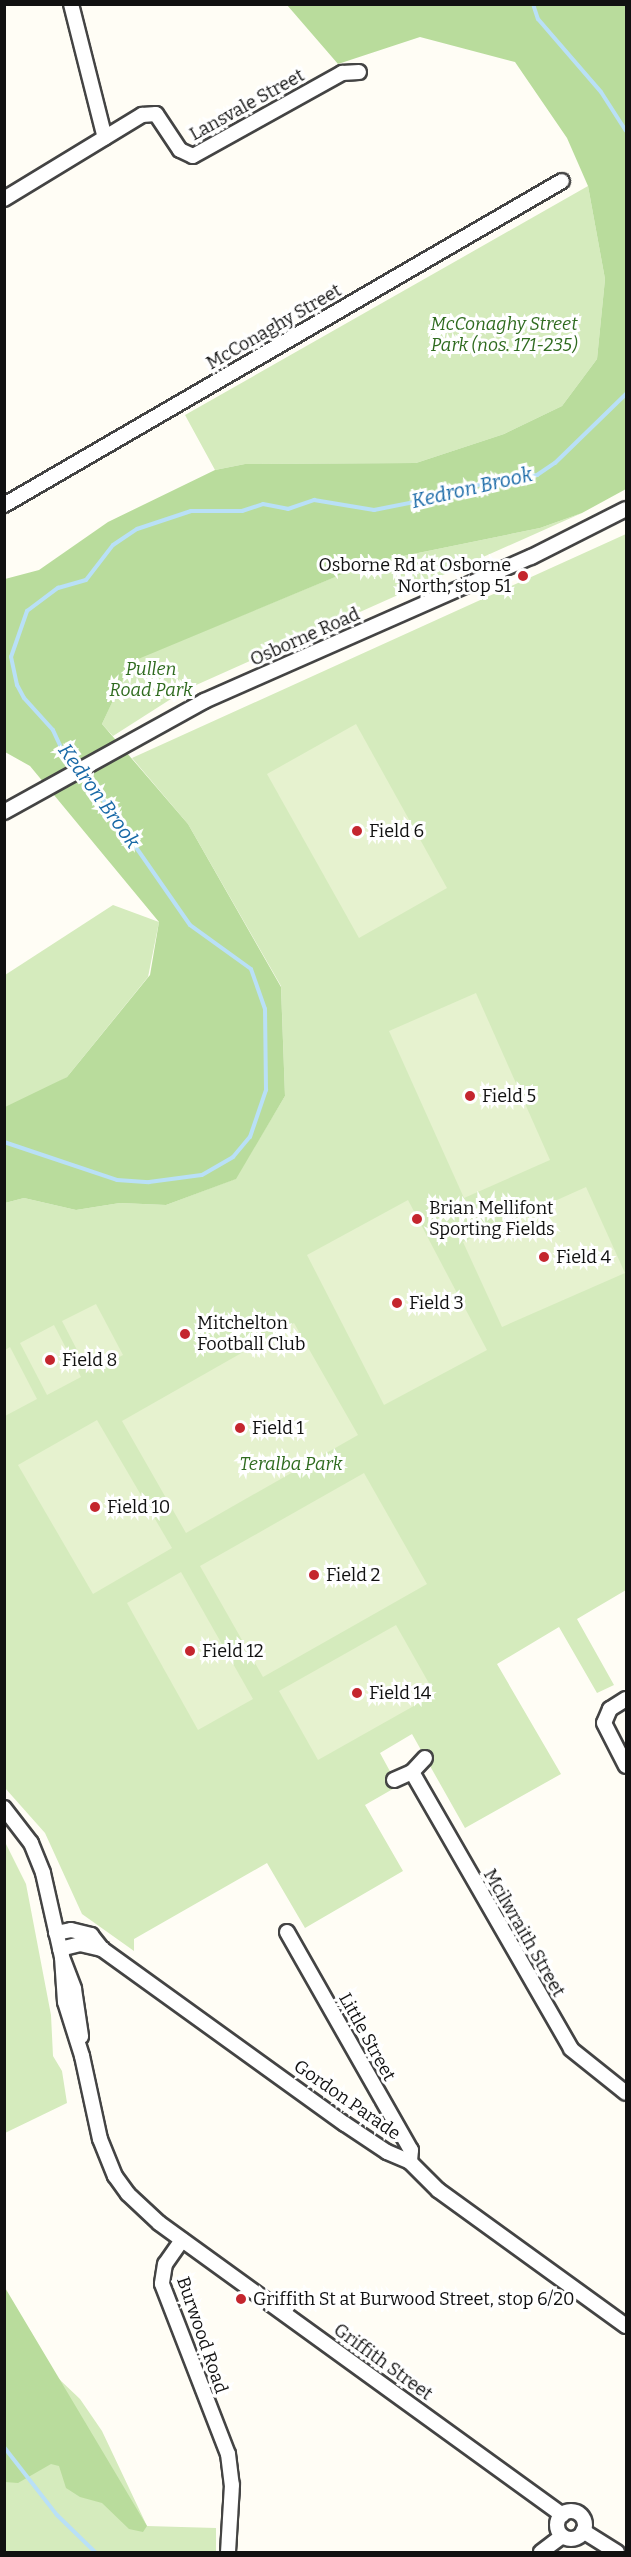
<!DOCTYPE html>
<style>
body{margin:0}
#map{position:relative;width:631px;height:2557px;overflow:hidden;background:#fffdf5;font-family:Bitter,serif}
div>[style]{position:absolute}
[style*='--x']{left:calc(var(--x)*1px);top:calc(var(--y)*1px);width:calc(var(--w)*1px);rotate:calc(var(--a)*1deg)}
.green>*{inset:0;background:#d5ebbd}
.forest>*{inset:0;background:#b9dc9c}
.pitch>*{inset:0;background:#e6f2cf}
.stream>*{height:4px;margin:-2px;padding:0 2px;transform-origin:2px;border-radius:2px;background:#b9e0f7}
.roads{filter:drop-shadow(2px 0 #444) drop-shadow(-2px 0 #444) drop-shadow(0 2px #444) drop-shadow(0 -2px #444)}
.minor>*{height:14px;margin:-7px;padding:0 7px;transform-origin:7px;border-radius:7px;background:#fff}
.minor>.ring{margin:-7px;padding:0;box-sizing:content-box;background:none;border:14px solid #fff;border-radius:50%}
.dots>*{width:16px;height:16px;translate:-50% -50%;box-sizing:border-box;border:3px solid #fff;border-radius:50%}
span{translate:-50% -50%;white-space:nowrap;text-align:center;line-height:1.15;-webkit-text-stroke:6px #fff;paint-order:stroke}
.street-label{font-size:18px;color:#111}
.park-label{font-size:18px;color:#2f6b1f;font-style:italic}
.poi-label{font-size:18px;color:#111}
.right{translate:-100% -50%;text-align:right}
.left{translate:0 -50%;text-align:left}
.water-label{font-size:20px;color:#1768a6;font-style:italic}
.frame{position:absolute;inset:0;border:6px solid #111;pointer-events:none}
</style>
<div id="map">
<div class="green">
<i style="clip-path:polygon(588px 186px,605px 279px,597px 359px,562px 406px,504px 434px,416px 463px,245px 464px,215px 470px,185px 415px)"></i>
<i style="clip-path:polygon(582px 513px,185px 690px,113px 736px,102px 724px,131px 661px,369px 563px,540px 528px)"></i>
<i style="clip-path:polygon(626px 534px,626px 1590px,577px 1619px,614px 1685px,597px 1693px,559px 1627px,497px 1664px,561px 1774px,465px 1828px,412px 1734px,380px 1753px,398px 1786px,365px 1805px,403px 1871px,305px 1928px,267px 1863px,134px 1939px,134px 1951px,82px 1914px,45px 1833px,5px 1788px,5px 1203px,24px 1198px,76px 1210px,120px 1203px,166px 1205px,235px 1179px,285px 1096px,281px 986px,188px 824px,132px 758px)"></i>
<i style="clip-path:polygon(113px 905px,159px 922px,148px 977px,67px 1077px,5px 1112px,5px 975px)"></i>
<i style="clip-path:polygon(5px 1842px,26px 1884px,51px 2015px,53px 2056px,62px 2071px,67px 2103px,5px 2133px)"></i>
<i style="clip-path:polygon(4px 2307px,18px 2340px,80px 2399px,102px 2431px,147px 2526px,216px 2528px,216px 2552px,5px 2552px)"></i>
</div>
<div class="forest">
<i style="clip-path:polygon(287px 5px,626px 5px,626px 489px,582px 513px,540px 528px,369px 563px,131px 662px,102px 724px,188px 824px,281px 987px,285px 1096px,236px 1179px,166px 1205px,120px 1203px,76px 1210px,24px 1198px,5px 1203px,5px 1107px,67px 1077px,150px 975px,159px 922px,30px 766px,5px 752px,5px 579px,39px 570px,108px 522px,215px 470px,245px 464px,416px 463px,504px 434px,562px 406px,597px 359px,605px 279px,588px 186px,567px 138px,515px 62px,420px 37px,338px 64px)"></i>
<i style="clip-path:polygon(4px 2286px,147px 2526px,143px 2532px,129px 2529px,102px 2503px,80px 2497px,66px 2488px,59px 2466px,51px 2464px,18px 2483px,5px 2482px)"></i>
</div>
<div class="pitch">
<i style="clip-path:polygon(356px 724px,447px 888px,359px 938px,267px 774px)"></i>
<i style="clip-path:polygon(476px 993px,550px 1160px,464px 1198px,389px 1031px)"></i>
<i style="clip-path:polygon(586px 1187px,625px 1273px,502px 1327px,463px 1242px)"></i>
<i style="clip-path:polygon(408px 1200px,487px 1350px,384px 1405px,307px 1255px)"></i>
<i style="clip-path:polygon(96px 1304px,123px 1355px,89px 1373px,62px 1321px)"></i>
<i style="clip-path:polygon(294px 1323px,358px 1435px,186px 1533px,122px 1421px)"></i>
<i style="clip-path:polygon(54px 1325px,81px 1377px,47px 1395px,20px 1343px)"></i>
<i style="clip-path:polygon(10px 1347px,37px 1399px,5px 1416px,5px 1350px)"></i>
<i style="clip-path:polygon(97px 1420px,172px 1548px,93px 1594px,18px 1465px)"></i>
<i style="clip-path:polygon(364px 1473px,427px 1584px,263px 1677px,200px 1566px)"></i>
<i style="clip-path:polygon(181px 1572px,253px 1699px,198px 1730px,127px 1603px)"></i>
<i style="clip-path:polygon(396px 1625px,435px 1694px,318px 1760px,279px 1691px)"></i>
</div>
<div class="stream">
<i style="--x:533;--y:4;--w:16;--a:72"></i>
<i style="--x:538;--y:19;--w:96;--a:49.2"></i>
<i style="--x:601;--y:92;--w:46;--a:57.3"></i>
<i style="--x:77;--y:767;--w:16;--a:-137"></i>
<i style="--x:65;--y:756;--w:29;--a:-115"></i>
<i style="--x:53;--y:730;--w:43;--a:-132.2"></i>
<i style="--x:24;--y:698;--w:15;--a:-118"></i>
<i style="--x:17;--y:685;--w:29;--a:-102"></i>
<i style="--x:11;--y:657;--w:49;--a:-70.8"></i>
<i style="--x:27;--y:611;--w:39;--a:-37"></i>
<i style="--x:58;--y:588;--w:29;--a:-16"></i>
<i style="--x:86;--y:580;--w:44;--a:-52.4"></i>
<i style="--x:113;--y:545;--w:29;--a:-34"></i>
<i style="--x:137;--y:529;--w:57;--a:-18.4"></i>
<i style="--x:191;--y:511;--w:51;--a:0"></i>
<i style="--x:242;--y:511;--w:22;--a:-18"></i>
<i style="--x:263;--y:504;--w:25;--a:11"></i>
<i style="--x:288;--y:509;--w:28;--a:-19"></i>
<i style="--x:314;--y:500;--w:61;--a:9.5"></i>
<i style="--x:374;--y:510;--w:83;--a:-11.2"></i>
<i style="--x:455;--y:494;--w:24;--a:-22"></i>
<i style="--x:477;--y:485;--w:61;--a:-9.5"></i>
<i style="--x:537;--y:475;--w:22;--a:-34"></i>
<i style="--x:555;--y:463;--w:99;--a:-44.2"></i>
<i style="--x:4;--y:1142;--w:119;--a:18.6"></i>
<i style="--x:117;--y:1180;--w:32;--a:4"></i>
<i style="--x:149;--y:1182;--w:53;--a:-7.5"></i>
<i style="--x:202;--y:1175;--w:36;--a:-30"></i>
<i style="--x:233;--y:1157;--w:26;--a:-50"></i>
<i style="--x:250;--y:1137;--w:50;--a:-71.2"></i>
<i style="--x:266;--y:1090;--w:81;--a:-90.7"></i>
<i style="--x:265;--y:1009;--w:42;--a:-109.3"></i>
<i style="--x:251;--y:969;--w:75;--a:-144.2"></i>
<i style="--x:190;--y:925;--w:188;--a:-124.8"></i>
<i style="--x:4;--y:2447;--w:86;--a:52.1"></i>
<i style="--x:57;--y:2515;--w:53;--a:44.2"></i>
</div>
<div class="roads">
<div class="minor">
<i style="--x:71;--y:4;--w:138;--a:75.8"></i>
<i style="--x:4;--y:199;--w:162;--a:-31.3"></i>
<i style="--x:142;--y:115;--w:14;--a:-4"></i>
<i style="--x:156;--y:114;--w:43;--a:56.3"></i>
<i style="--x:180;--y:150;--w:14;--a:25"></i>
<i style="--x:193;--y:156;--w:171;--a:-29.1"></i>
<i style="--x:342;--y:73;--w:17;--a:-3"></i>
<i style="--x:4;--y:505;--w:645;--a:-30.14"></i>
<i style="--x:4;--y:812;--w:229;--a:-29"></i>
<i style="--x:204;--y:701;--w:357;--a:-23.8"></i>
<i style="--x:531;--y:557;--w:106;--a:-26.8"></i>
<i style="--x:626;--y:1699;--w:19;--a:148"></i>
<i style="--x:610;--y:1709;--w:15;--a:113"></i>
<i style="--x:604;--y:1723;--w:48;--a:62.9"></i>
<i style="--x:412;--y:1772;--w:319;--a:60.1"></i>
<i style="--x:571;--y:2049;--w:70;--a:38.7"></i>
<i style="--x:394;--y:1780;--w:20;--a:-24"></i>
<i style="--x:412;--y:1772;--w:19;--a:-47"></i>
<i style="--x:4;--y:1808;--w:44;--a:52.4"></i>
<i style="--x:31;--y:1843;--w:32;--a:68"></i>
<i style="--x:43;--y:1873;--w:86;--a:77.3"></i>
<i style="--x:62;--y:1957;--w:34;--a:69"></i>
<i style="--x:74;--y:1989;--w:48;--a:81.5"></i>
<i style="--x:287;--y:1932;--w:251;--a:60.4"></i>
<i style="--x:411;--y:2150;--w:12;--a:95"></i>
<i style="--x:56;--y:1933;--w:15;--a:-11"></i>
<i style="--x:71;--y:1930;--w:21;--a:14"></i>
<i style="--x:91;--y:1935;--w:18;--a:52"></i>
<i style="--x:102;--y:1949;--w:299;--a:35.8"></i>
<i style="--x:345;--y:2124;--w:50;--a:33.7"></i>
<i style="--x:387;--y:2152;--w:25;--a:23"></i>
<i style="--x:410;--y:2162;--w:40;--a:45"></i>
<i style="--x:438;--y:2190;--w:232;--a:35.9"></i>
<i style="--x:60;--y:1949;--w:21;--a:-14"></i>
<i style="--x:80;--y:1944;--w:23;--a:13"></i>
<i style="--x:62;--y:1957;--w:45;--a:86.2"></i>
<i style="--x:65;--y:2002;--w:57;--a:72.5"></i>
<i style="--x:82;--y:2056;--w:85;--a:77.8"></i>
<i style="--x:100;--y:2139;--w:40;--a:68"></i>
<i style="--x:115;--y:2176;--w:22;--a:54"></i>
<i style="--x:128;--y:2194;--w:42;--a:43.1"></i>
<i style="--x:159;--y:2223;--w:498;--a:35.9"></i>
<i style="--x:182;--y:2240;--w:29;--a:125"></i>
<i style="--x:165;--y:2264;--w:20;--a:99"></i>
<i style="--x:162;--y:2284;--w:182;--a:68.8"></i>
<i style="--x:228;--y:2454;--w:31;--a:83"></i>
<i style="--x:232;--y:2485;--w:67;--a:93.4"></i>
<i class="ring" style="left:557px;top:2511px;width:14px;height:14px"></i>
<i style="--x:583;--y:2531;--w:40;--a:32"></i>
<i style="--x:541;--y:2552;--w:26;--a:-37"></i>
</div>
</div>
<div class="dots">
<i style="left:523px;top:576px;background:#c4262e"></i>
<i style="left:357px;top:831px;background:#c4262e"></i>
<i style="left:470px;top:1096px;background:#c4262e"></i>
<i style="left:417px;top:1219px;background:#c4262e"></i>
<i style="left:544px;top:1257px;background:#c4262e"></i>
<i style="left:397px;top:1303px;background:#c4262e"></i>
<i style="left:185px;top:1334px;background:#c4262e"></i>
<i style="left:50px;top:1360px;background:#c4262e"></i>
<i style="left:240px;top:1428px;background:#c4262e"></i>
<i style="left:95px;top:1507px;background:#c4262e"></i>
<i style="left:314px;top:1575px;background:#c4262e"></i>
<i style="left:190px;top:1651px;background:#c4262e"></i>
<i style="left:357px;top:1693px;background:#c4262e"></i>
<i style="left:241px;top:2299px;background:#c4262e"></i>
</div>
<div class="street-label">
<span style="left:247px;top:105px;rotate:-29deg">Lansvale Street</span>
<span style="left:274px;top:327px;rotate:-30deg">McConaghy Street</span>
<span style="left:305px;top:637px;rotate:-24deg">Osborne Road</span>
<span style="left:524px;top:1933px;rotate:60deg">Mcilwraith Street</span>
<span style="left:367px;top:2037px;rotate:61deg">Little Street</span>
<span style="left:347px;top:2100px;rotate:35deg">Gordon Parade</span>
<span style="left:202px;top:2335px;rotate:71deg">Burwood Road</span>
<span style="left:383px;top:2362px;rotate:36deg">Griffith Street</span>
</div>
<div class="park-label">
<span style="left:504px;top:335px">McConaghy Street<br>Park (nos. 171-235)</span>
<span style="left:151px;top:680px">Pullen<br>Road Park</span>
<span style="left:291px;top:1464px">Teralba Park</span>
</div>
<div class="poi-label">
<span class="right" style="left:511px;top:576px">Osborne Rd at Osborne<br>North, stop 51</span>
<span class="left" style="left:369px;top:831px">Field 6</span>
<span class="left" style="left:482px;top:1096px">Field 5</span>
<span class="left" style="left:429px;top:1219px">Brian Mellifont<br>Sporting Fields</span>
<span class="left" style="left:556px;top:1257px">Field 4</span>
<span class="left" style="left:409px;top:1303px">Field 3</span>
<span class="left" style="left:197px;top:1334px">Mitchelton<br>Football Club</span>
<span class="left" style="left:62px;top:1360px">Field 8</span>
<span class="left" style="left:252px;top:1428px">Field 1</span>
<span class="left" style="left:107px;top:1507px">Field 10</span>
<span class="left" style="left:326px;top:1575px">Field 2</span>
<span class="left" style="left:202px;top:1651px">Field 12</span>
<span class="left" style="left:369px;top:1693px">Field 14</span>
<span class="left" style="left:253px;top:2299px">Griffith St at Burwood Street, stop 6/20</span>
</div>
<div class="water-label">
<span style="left:472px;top:488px;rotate:-13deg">Kedron Brook</span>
<span style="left:99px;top:796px;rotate:54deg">Kedron Brook</span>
</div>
<div class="frame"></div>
</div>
